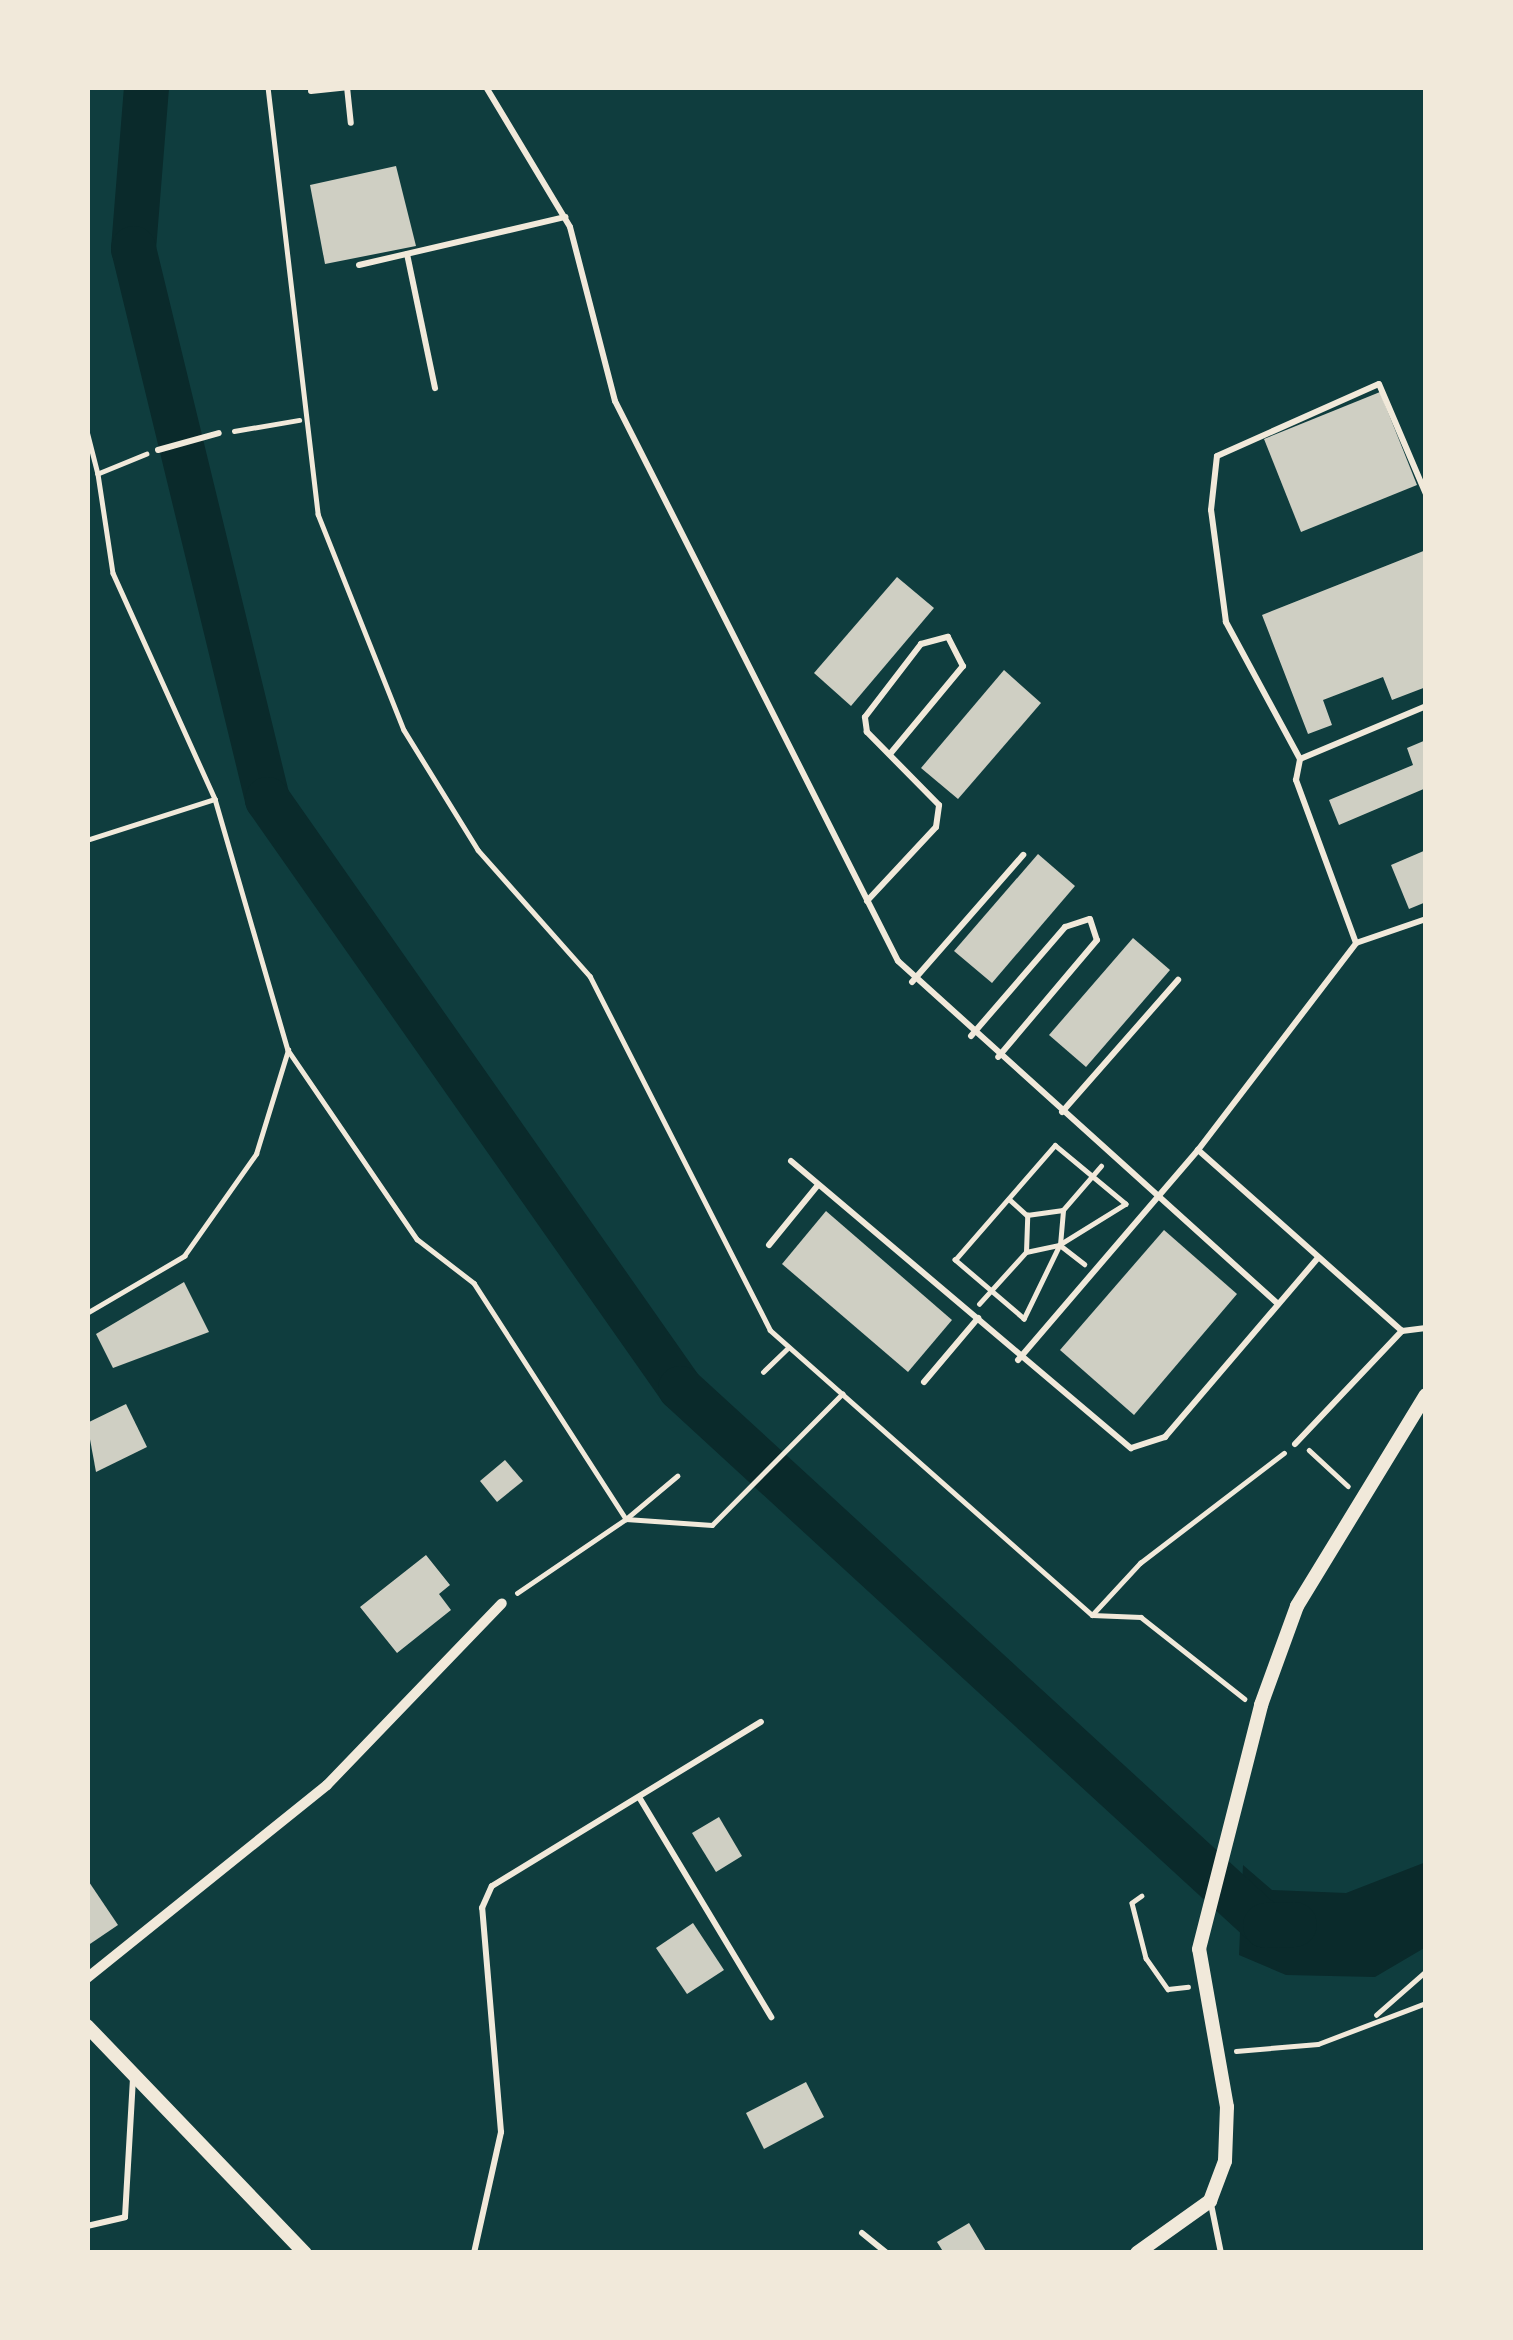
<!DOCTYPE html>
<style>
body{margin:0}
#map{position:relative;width:1513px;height:2340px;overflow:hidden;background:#0f3d3e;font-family:Inter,sans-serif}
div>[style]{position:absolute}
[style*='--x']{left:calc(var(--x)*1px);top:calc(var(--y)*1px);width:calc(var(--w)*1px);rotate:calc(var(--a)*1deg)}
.water>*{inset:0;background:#0a2a2b}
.river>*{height:45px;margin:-22.5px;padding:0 22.5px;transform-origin:22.5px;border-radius:22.5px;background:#0a2a2b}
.building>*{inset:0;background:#cfcfc3}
.path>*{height:4.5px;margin:-2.25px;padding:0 2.25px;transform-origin:2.25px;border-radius:2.25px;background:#f1e9da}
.service>*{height:6px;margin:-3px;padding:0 3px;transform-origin:3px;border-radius:3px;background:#f1e9da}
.minor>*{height:10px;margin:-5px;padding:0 5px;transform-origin:5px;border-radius:5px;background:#f1e9da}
.tertiary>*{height:14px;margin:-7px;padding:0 7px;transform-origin:7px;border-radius:7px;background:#f1e9da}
span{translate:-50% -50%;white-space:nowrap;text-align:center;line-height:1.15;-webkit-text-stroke:9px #f1e9da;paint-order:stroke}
.frame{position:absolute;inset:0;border:90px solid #f1e9da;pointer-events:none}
</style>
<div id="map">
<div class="water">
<i style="clip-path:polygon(1426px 1862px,1426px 1947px,1375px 1977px,1286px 1975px,1239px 1955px,1243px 1865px,1272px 1890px,1346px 1893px)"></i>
</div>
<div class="river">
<i style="--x:146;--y:87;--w:162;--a:94.6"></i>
<i style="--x:133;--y:248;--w:567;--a:76.33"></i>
<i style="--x:267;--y:799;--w:719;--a:54.96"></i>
<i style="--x:680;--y:1388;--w:794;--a:42.55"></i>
<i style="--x:1265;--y:1925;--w:29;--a:-2"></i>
</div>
<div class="building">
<i style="clip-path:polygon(396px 166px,416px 246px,325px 264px,310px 185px)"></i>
<i style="clip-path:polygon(1380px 392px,1417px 485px,1301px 532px,1264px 439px)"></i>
<i style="clip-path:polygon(1426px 550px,1426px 687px,1392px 700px,1383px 677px,1323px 700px,1332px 725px,1308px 734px,1262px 615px)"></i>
<i style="clip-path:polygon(897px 577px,934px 608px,851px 706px,814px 673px)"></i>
<i style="clip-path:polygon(1004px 670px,1041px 703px,958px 799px,921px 768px)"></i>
<i style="clip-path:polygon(1426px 740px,1426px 788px,1339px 825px,1329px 800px,1413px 765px,1407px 748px)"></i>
<i style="clip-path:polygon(1426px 850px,1426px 902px,1409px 909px,1391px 865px)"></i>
<i style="clip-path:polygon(1038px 854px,1075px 886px,992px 983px,954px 951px)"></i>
<i style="clip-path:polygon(1133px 938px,1170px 970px,1086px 1067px,1049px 1035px)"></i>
<i style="clip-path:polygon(826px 1211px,952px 1320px,908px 1372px,782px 1264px)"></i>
<i style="clip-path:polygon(1164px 1230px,1237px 1294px,1134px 1415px,1060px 1350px)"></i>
<i style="clip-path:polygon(184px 1282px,209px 1332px,113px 1368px,96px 1334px)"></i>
<i style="clip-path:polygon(126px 1404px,147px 1447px,96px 1472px,87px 1423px)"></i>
<i style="clip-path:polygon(505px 1460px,523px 1481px,497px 1502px,480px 1481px)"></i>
<i style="clip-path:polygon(426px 1555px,450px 1585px,439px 1594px,451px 1610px,397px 1653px,360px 1607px)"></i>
<i style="clip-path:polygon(719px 1817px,742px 1856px,716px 1872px,692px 1833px)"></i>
<i style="clip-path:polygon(87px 1879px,118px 1925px,87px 1946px)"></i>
<i style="clip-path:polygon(693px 1923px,724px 1970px,687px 1994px,656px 1948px)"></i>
<i style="clip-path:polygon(806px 2082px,824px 2117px,764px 2149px,746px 2113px)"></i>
<i style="clip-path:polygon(969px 2223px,987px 2253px,944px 2253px,937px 2242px)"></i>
</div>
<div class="path">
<i style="--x:268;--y:87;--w:430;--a:83.3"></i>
<i style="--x:318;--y:514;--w:232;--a:68.3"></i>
<i style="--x:404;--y:730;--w:141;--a:58.3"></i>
<i style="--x:478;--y:850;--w:169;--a:48.4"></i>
<i style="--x:590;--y:976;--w:397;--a:63"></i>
<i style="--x:770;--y:1330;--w:430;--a:41.5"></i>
<i style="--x:1092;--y:1615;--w:49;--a:2.3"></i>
<i style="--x:1141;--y:1617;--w:132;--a:38.3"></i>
<i style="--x:87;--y:431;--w:44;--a:75.7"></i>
<i style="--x:234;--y:431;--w:66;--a:-9.6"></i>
<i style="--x:147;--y:454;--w:53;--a:157.8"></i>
<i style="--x:98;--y:474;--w:100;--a:81.4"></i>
<i style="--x:113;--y:573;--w:248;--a:65.7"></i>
<i style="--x:215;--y:799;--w:261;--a:73.8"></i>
<i style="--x:288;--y:1050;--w:229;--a:55.7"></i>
<i style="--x:417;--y:1239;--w:72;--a:37.7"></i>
<i style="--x:474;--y:1283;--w:281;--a:57.2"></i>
<i style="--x:626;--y:1519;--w:67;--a:-40.1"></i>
<i style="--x:87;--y:840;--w:134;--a:-17.8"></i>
<i style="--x:1055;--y:1145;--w:92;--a:39.7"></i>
<i style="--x:1126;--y:1204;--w:78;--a:148.2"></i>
<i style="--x:1060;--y:1245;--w:82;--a:115.9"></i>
<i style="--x:1024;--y:1319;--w:91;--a:-139.5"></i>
<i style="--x:955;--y:1260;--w:152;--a:-49"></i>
<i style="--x:1009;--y:1199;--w:24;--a:42"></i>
<i style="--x:1060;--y:1245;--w:31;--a:38"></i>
<i style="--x:1026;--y:1252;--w:37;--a:-88"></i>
<i style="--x:1027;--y:1215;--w:36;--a:-8"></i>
<i style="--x:979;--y:1304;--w:70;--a:-47.9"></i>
<i style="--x:1026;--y:1252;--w:35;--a:-12"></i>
<i style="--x:1060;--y:1245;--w:35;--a:-85"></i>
<i style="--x:1063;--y:1210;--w:58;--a:-49.2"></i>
<i style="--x:87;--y:1313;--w:113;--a:-30.4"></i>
<i style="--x:184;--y:1256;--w:125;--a:-54.8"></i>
<i style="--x:256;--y:1154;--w:109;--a:-72.9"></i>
<i style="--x:763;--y:1372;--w:35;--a:-44"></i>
<i style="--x:1309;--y:1450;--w:53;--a:42.7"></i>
<i style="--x:517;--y:1593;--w:132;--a:-34.2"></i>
<i style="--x:626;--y:1519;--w:86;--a:4"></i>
<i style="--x:712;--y:1525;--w:185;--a:-45.2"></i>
<i style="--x:1092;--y:1615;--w:71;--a:-47.3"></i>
<i style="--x:1140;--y:1563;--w:181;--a:-37.4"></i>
<i style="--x:1142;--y:1896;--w:12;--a:145"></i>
<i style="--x:1132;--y:1903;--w:57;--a:75.7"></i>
<i style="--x:1146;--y:1958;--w:38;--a:55"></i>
<i style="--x:1168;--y:1989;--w:20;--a:-6"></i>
<i style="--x:1376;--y:2015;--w:67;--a:-41.3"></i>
<i style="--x:1236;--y:2051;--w:82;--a:-4.9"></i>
<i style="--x:1318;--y:2044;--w:116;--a:-20.8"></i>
</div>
<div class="service">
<i style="--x:486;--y:87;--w:163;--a:59"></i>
<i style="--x:570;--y:227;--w:180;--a:75.5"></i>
<i style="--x:615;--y:401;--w:627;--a:63.19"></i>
<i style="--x:898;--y:961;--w:512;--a:42.07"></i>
<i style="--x:311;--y:91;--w:36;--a:-6"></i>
<i style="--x:347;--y:87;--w:36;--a:84"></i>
<i style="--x:407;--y:254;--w:137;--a:78.2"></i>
<i style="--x:359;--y:265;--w:212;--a:-13.1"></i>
<i style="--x:158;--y:450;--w:63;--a:-15.6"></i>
<i style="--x:1300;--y:759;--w:156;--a:-118.4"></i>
<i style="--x:1226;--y:622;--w:113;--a:-97.6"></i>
<i style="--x:1211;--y:510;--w:54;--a:-83.7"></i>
<i style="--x:1217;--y:456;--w:177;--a:-24"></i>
<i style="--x:1379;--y:384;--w:120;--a:66.9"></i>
<i style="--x:867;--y:901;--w:101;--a:-47"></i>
<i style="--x:936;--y:827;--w:22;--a:-82"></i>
<i style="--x:939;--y:805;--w:103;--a:-134.6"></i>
<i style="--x:867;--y:732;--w:15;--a:-98"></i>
<i style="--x:865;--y:717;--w:92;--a:-52.5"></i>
<i style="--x:921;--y:644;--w:28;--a:-15"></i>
<i style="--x:948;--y:637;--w:33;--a:63"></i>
<i style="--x:963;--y:666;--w:114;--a:129.7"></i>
<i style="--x:1356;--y:943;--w:74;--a:-18.9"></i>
<i style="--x:912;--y:982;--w:169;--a:-48.8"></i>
<i style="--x:971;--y:1036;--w:144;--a:-49.2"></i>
<i style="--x:1065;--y:927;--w:26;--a:-18"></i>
<i style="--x:1090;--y:919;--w:22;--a:72"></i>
<i style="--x:1097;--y:940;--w:153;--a:130.2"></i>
<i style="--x:1062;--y:1112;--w:176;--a:-48.7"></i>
<i style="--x:791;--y:1161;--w:445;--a:40.2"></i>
<i style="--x:1131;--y:1448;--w:36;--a:-18"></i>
<i style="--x:1165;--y:1437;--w:235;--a:-49.5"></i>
<i style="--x:769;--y:1245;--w:77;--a:-50.8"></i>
<i style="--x:1402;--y:1331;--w:273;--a:-138.4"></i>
<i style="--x:1198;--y:1150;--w:260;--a:-52.6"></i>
<i style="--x:1356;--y:943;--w:174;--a:-110.2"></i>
<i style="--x:1296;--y:780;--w:21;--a:-79"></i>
<i style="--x:1300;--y:759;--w:137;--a:-22.8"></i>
<i style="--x:1018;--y:1360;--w:277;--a:-49.4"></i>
<i style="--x:924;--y:1382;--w:84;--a:-49.8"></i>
<i style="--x:1295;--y:1444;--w:156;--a:-46.6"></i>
<i style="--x:1402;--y:1331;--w:24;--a:-7"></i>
<i style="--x:639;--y:1797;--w:257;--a:59"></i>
<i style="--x:1211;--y:2204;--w:50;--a:78.5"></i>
<i style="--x:87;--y:2226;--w:39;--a:-13"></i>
<i style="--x:125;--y:2217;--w:139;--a:-86.7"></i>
<i style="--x:862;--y:2233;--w:32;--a:39"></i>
<i style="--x:474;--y:2253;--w:124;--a:-77.4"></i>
<i style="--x:501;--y:2132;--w:225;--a:-94.8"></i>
<i style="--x:482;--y:1908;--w:24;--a:-66"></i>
<i style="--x:492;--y:1886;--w:315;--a:-31.4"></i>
</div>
<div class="minor">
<i style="--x:87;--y:1978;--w:308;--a:-38.8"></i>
<i style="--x:327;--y:1785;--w:252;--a:-46.1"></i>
</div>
<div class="tertiary">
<i style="--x:87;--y:2026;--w:315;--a:46.2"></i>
<i style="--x:1137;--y:2253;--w:90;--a:-35.5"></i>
<i style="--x:1210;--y:2201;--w:43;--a:-69.4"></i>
<i style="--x:1225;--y:2161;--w:54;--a:-87.9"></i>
<i style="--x:1227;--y:2107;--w:160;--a:-100"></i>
<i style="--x:1199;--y:1949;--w:252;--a:-75.7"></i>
<i style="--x:1261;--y:1705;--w:105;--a:-70"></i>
<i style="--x:1297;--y:1606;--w:247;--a:-58.6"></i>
</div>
<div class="frame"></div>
</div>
